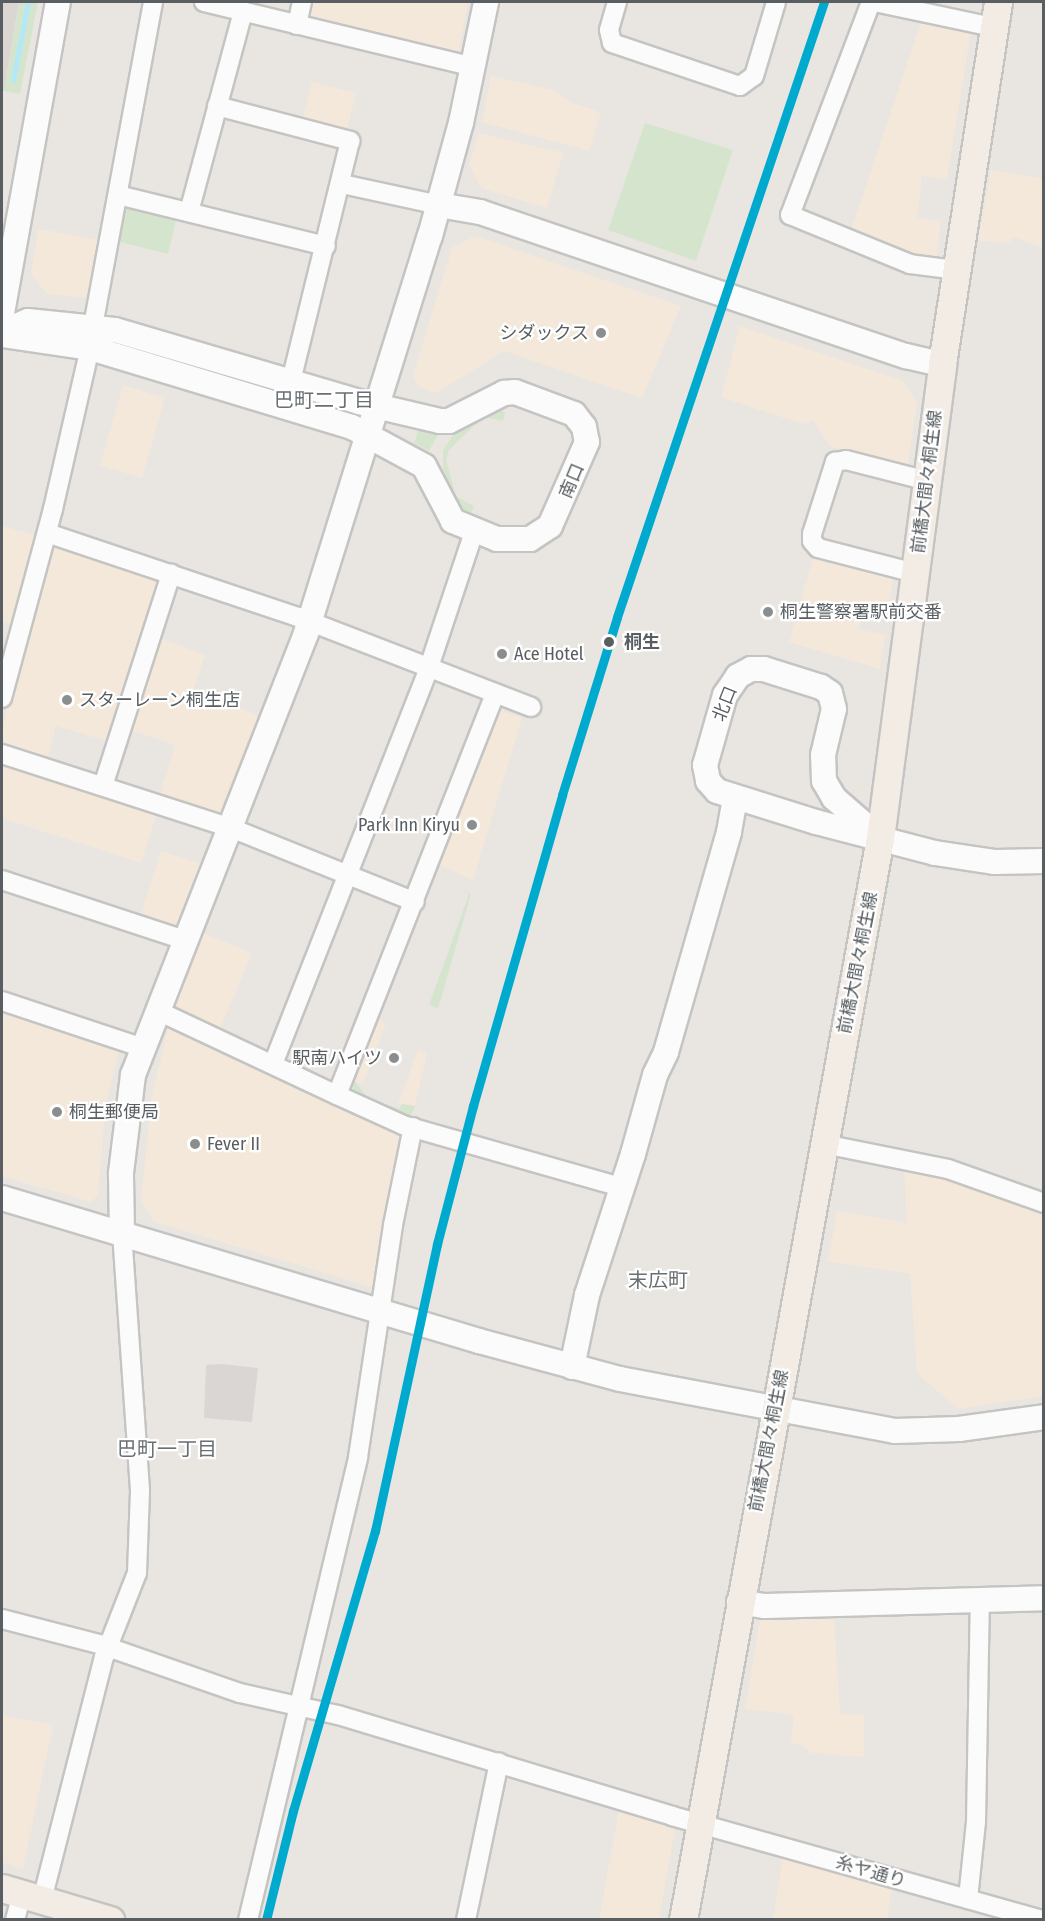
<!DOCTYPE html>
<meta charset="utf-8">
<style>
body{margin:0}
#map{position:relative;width:1045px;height:1921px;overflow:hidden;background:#e9e6e2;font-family:"Fira Sans Condensed","Noto Sans JP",sans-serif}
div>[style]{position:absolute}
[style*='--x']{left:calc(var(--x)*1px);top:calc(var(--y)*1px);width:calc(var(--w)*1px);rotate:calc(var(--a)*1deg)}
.commercial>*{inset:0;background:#f4e8da}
.industrial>*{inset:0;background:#dad6d3}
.education>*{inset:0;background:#dbd6d1}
.green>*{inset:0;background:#d5e5cd}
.stream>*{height:5px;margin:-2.5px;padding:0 2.5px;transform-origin:2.5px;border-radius:2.5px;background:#b3e9f6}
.roads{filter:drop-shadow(2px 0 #c4c4c3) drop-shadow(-2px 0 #c4c4c3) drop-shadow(0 2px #c4c4c3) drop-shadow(0 -2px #c4c4c3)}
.street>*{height:18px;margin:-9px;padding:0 9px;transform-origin:9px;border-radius:9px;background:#fcfbfb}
.secondary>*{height:24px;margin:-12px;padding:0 12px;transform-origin:12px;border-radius:12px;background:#fcfbfb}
.primary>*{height:27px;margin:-13.5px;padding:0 13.5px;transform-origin:13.5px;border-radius:13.5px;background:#f2ece5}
.rail-1>*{height:9px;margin:-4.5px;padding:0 4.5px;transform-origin:4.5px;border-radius:4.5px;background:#00a9ce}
.dots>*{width:16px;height:16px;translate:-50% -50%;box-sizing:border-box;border:3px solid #fff;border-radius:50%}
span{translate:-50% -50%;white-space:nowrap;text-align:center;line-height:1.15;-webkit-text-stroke:4.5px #fff;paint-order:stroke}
.poi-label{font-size:18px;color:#585e61}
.right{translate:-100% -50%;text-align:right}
.left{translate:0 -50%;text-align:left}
.street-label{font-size:18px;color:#585e61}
.stop-label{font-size:18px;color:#585e61;font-weight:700}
.neighbourhood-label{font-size:20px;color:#697073}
.frame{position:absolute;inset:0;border:3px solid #585e61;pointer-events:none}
</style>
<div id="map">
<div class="commercial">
<i style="clip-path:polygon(309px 2px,468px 2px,458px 56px,309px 16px)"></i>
<i style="clip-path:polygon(922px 20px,971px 31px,947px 179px,922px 176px,917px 218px,941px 221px,936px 261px,910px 257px,850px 233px)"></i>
<i style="clip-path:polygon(491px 76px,553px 90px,572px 103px,601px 112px,589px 151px,482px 122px)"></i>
<i style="clip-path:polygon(312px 82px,356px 93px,348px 126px,341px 130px,302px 121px)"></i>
<i style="clip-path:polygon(479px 133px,563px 153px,547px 208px,481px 188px,469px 165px)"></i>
<i style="clip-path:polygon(991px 170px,1043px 179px,1043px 248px,1013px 237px,1009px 243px,978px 241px)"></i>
<i style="clip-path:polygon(38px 229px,101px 240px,90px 298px,47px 294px,31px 274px)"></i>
<i style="clip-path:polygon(475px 236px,681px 306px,642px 398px,504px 351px,436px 393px,419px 387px,413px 375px,452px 248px)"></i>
<i style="clip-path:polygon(740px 326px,904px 381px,917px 403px,907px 469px,830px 446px,813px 420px,803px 424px,721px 397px)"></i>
<i style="clip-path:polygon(123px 385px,165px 398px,142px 478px,100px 465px)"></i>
<i style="clip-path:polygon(2px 526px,38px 536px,16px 625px,2px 622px)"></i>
<i style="clip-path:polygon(58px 545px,158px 580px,162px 589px,111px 742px,56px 726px,47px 760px,2px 745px,2px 730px,49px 549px)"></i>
<i style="clip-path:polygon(814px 555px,893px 577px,888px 612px,862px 610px,859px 630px,885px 634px,880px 669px,789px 642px)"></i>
<i style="clip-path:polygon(162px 639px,205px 655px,193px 691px,260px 716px,225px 811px,214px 816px,159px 797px,175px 745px,132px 730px)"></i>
<i style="clip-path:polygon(498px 710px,522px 718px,473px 880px,437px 864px)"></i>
<i style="clip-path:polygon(2px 762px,157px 812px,141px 863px,2px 818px)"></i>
<i style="clip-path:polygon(161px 851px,202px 864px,178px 922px,170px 926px,140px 917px)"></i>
<i style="clip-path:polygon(203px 933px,252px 953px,219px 1031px,177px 1012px,173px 1003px)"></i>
<i style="clip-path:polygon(2px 1010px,120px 1046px,106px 1103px,98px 1195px,91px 1202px,2px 1176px)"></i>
<i style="clip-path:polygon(377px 1019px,386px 1023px,363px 1083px,352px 1082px)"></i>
<i style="clip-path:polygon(169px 1026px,398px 1132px,401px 1139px,375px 1288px,155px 1222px,141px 1201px,151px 1098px)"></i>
<i style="clip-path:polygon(418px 1050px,427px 1053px,415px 1106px,398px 1104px)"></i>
<i style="clip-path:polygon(904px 1167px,1043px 1210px,1043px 1396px,958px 1409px,917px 1373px,910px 1274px,828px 1261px,837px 1211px,907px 1223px)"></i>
<i style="clip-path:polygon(834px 1615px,840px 1714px,864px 1715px,864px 1757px,812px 1753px,802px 1745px,791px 1743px,794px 1715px,745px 1709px,760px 1620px,775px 1616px)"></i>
<i style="clip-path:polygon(2px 1715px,53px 1725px,23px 1869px,2px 1862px)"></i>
<i style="clip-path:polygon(620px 1804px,676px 1824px,659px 1919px,599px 1920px)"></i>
<i style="clip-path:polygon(783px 1855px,892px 1884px,887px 1919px,773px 1920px)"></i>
</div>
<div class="industrial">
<i style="clip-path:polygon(221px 1364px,258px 1368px,252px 1422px,204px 1418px,206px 1365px)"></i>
</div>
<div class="education">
<i style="clip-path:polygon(2px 2px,19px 2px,4px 91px,2px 91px)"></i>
</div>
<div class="green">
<i style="clip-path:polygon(19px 2px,38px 2px,20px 94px,4px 91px)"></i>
<i style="clip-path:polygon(645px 123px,733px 150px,696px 261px,608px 230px)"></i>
<i style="clip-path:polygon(129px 205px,177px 216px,168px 254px,116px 241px,122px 209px)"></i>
<i style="clip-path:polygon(499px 408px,505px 413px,503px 421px,483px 417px,449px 450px,446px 460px,456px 496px,474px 506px,471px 513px,466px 513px,456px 501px,443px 470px,443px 450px,456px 431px)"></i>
<i style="clip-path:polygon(420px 425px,439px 433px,429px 451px,414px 443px)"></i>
<i style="clip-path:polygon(458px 886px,471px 894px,438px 1009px,429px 1005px,469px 894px)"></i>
<i style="clip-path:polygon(355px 1081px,367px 1097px,399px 1109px,402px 1104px,415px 1106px,411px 1115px,405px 1119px,352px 1094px)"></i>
</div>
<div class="stream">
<i style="--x:13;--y:80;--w:79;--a:-79.1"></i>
</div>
<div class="roads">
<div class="street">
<i style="--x:204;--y:2;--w:279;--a:13.5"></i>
<i style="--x:617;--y:2;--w:29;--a:106"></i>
<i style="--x:609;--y:30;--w:13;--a:77"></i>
<i style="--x:612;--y:43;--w:135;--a:18.6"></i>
<i style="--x:740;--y:86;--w:17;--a:-36"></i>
<i style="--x:754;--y:76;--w:77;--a:-73.4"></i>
<i style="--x:871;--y:2;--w:228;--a:110.8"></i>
<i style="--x:790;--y:215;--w:130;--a:22.2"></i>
<i style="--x:910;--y:264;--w:46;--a:7.4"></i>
<i style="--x:875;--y:2;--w:121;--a:12"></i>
<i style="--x:297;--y:25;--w:24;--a:-78"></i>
<i style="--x:217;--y:106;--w:138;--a:14.7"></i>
<i style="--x:350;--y:141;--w:272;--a:103.8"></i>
<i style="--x:342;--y:184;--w:99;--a:12.2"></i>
<i style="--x:118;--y:195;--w:214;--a:13.8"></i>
<i style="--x:189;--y:212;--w:207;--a:-74.9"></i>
<i style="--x:93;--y:326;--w:330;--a:-79.5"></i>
<i style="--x:47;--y:533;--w:265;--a:18.5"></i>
<i style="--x:298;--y:617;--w:250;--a:21.1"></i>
<i style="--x:915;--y:573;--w:100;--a:-165.5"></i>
<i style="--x:818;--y:548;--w:9;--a:-131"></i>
<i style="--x:812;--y:541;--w:7;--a:-90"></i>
<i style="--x:812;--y:534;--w:76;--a:-72.3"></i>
<i style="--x:835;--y:462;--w:11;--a:-10"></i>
<i style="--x:846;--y:460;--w:85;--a:14.4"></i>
<i style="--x:2;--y:698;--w:196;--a:-74.9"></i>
<i style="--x:53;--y:509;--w:165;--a:-77.1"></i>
<i style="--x:2;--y:754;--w:241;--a:17.9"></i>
<i style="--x:231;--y:828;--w:198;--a:21.9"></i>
<i style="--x:103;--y:786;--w:223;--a:-72.2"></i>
<i style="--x:2;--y:880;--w:193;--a:18.2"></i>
<i style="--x:2;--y:1001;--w:149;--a:18.4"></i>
<i style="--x:156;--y:1010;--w:200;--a:25.2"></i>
<i style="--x:337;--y:1095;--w:431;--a:-68.5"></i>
<i style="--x:273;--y:1064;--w:427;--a:-68.5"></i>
<i style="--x:429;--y:667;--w:142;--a:-71.6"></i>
<i style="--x:337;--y:1095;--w:72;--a:24.4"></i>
<i style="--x:403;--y:1125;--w:226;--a:15.9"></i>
<i style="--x:824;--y:1144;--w:126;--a:11.4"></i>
<i style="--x:948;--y:1169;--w:102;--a:19.5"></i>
<i style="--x:2;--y:1619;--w:100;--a:14.5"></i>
<i style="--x:99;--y:1644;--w:149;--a:19.2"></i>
<i style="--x:240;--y:1693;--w:100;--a:12.7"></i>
<i style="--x:338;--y:1715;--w:349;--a:16.8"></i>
<i style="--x:672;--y:1816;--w:385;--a:15.7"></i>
<i style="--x:968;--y:1899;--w:77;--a:-84.1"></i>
<i style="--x:976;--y:1822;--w:223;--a:-89"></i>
<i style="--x:42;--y:1900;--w:251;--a:-75.7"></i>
<i style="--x:104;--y:1657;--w:90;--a:-68.6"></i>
<i style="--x:137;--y:1573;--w:83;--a:-87.9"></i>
<i style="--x:140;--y:1490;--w:258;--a:-94"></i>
<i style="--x:15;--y:1920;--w:27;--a:-75"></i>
<i style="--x:248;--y:1920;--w:476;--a:-76.6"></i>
<i style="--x:358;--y:1457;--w:235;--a:-81.4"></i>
<i style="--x:393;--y:1225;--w:100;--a:-78.5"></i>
<i style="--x:466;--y:1920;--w:161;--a:-78.2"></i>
</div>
<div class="secondary">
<i style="--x:439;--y:205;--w:42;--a:9.7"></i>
<i style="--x:480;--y:212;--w:450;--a:18.7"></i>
<i style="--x:906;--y:356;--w:37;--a:13"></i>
<i style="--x:2;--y:313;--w:316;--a:-79.8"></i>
<i style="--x:2;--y:332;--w:28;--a:-23"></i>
<i style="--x:28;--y:321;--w:87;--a:5.9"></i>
<i style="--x:115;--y:330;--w:254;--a:16.4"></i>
<i style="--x:359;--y:402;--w:83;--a:13.2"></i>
<i style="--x:440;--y:421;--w:9;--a:0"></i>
<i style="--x:449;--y:421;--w:62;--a:-27"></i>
<i style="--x:504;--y:393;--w:11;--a:-5"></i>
<i style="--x:515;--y:392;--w:63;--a:20.4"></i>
<i style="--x:574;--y:414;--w:16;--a:52"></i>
<i style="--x:584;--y:427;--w:15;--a:79"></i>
<i style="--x:587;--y:442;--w:92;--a:113.8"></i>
<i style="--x:550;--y:526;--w:24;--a:147"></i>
<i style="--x:530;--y:539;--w:33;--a:180"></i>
<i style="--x:497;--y:539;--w:48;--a:-157.8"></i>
<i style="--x:453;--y:521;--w:62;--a:-117.8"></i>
<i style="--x:424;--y:466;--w:82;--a:-151.6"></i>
<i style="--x:352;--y:427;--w:274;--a:-163.2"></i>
<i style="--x:90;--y:348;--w:89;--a:-171.6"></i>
<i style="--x:880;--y:838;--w:61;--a:-139"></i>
<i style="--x:834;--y:798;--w:20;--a:-120"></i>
<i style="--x:824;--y:781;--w:26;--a:-92"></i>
<i style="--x:823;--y:755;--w:47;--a:-76.6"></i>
<i style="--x:834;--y:709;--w:16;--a:-104"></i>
<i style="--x:830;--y:693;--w:11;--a:-146"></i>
<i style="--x:821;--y:687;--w:60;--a:-162.5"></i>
<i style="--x:764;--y:669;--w:13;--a:180"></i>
<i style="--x:751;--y:669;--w:15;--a:152"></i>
<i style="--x:738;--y:676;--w:23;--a:124"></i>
<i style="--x:725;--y:695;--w:73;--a:105.9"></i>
<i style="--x:705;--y:765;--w:16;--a:79"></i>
<i style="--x:708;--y:781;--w:13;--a:48"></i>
<i style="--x:717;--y:791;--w:104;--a:17.4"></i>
<i style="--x:816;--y:822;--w:123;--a:14.6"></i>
<i style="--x:935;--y:853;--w:61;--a:8.5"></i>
<i style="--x:995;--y:862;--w:49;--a:-1.2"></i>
<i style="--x:2;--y:1198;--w:498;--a:16.7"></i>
<i style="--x:479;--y:1341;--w:146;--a:15.1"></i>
<i style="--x:620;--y:1379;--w:280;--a:10.7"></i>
<i style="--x:895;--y:1431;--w:64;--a:-1.8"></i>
<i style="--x:959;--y:1429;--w:86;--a:-8"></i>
<i style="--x:122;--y:1233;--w:60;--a:-91"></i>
<i style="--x:121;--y:1173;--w:99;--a:-83"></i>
<i style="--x:133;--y:1075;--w:475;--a:-68.6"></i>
<i style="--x:306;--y:633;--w:416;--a:-72.7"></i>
<i style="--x:430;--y:236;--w:117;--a:-74.7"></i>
<i style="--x:461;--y:123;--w:124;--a:-78.3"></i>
<i style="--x:572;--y:1367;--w:74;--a:-78.2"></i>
<i style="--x:587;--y:1295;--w:148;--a:-71.9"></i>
<i style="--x:633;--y:1154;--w:82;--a:-74.4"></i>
<i style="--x:655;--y:1075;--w:25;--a:-64"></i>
<i style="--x:666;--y:1052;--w:229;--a:-74"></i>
<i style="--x:729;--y:832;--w:35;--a:-80"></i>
<i style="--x:739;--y:1602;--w:26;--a:9"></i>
<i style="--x:765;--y:1606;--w:279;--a:-1.6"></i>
</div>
<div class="primary">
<i style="--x:2;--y:1888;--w:113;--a:16.5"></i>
<i style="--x:683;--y:1920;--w:1100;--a:-79.68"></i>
<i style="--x:880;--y:838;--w:478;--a:-82.5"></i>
<i style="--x:942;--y:364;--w:366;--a:-81.2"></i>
</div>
</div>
<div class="rail-1">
<i style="--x:266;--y:1920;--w:112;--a:-76.1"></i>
<i style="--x:293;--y:1811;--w:292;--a:-73.7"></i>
<i style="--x:375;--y:1531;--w:294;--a:-77.8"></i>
<i style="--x:437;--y:1244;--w:143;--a:-75.4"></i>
<i style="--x:473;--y:1106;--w:323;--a:-74"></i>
<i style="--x:562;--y:795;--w:186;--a:-72.8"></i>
<i style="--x:617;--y:617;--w:649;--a:-71.4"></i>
</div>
<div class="dots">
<i style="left:601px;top:333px;background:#8b8e8e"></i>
<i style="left:768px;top:612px;background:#8b8e8e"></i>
<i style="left:609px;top:642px;background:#585e61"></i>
<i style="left:502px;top:654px;background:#8b8e8e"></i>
<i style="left:67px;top:700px;background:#8b8e8e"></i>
<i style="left:472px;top:825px;background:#8b8e8e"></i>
<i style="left:394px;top:1058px;background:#8b8e8e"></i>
<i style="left:57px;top:1112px;background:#8b8e8e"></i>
<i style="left:195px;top:1144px;background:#8b8e8e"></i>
</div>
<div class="poi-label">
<span class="right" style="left:589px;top:333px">シダックス</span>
<span class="left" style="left:780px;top:612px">桐生警察署駅前交番</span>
<span class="left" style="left:514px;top:654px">Ace Hotel</span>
<span class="left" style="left:79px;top:700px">スターレーン桐生店</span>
<span class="right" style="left:460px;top:825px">Park Inn Kiryu</span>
<span class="right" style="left:382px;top:1058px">駅南ハイツ</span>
<span class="left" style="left:69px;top:1112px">桐生郵便局</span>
<span class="left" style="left:207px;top:1144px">Fever II</span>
</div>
<div class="street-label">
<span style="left:572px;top:481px;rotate:-67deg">南口</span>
<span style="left:927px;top:482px;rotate:-83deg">前橋大間々桐生線</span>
<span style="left:725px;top:704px;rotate:-68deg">北口</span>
<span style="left:858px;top:963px;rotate:-79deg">前橋大間々桐生線</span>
<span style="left:769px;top:1441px;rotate:-79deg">前橋大間々桐生線</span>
<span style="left:871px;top:1872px;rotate:16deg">糸ヤ通り</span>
</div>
<div class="stop-label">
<span class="left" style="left:624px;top:642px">桐生</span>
</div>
<div class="neighbourhood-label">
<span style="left:324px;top:400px">巴町二丁目</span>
<span style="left:658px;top:1280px">末広町</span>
<span style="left:167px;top:1449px">巴町一丁目</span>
</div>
<div class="frame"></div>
</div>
